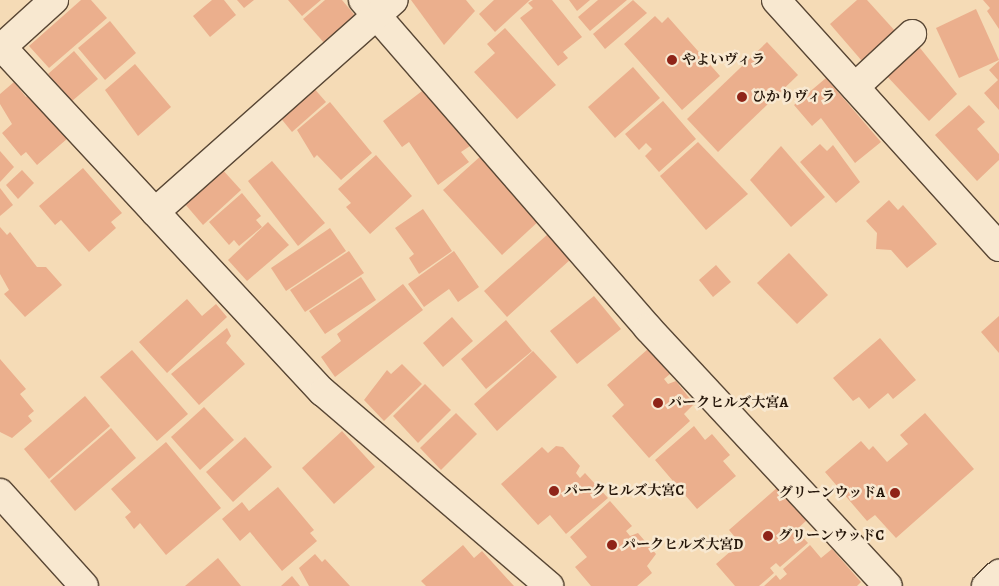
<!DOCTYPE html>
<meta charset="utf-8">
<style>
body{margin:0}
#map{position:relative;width:999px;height:586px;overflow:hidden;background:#f5dbb6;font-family:Alegreya,"Noto Serif JP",serif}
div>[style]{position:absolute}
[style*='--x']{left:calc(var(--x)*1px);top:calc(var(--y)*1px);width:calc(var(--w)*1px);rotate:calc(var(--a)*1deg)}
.building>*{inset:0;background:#ebaf8d}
.roads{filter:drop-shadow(1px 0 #594735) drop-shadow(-1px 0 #594735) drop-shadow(0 1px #594735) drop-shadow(0 -1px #594735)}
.minor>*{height:28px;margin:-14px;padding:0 14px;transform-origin:14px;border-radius:14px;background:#f8e8d0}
.dots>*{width:14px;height:14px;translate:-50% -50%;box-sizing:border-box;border:2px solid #f8e8d0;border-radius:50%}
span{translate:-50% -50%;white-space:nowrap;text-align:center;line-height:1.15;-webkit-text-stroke:5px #f8e8d0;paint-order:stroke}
.poi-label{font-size:14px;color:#25160a;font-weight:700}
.left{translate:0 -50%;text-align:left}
.right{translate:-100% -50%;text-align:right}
</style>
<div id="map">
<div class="building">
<i style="clip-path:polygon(81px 0,91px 0,107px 18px,49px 68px,29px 46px)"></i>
<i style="clip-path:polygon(212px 0,224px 0,236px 15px,210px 37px,193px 16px)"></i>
<i style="clip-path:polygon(237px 0,254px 0,244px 8px)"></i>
<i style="clip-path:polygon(288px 0,321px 0,302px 16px)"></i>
<i style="clip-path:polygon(325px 0,342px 0,358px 19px,326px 45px,303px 19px)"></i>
<i style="clip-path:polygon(411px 0,466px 0,475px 11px,444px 45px)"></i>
<i style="clip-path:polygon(494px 0,530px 0,495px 32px,479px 14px)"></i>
<i style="clip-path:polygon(533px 0,552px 0,582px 37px,563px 52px,568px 58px,558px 66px,520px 18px,533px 8px,528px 3px)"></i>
<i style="clip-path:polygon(569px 0,590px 0,577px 11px)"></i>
<i style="clip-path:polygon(598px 0,627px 0,590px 31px,578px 17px)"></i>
<i style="clip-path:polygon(633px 0,647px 13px,605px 49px,593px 34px)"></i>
<i style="clip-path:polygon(857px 0,867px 0,896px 32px,862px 61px,830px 24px)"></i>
<i style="clip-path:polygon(983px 0,999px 0,999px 29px,987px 11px,990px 8px)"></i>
<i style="clip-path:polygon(976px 9px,999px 60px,959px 78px,936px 28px)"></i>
<i style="clip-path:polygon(655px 16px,662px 23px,668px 17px,720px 76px,682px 110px,624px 44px)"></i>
<i style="clip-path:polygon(110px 21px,136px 53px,105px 80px,78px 48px)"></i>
<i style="clip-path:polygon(505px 28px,556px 85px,517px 119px,474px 72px,495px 53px,487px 44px)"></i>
<i style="clip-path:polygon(767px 42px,798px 75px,718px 152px,687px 119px)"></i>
<i style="clip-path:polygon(916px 43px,957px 94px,929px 121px,884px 73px)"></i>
<i style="clip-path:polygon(74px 51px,98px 79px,72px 101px,48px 74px)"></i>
<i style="clip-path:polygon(999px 61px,999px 110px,984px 93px,998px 80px,989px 70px)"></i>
<i style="clip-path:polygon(135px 64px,171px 107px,138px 136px,105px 90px)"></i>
<i style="clip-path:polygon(633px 67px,660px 98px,615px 138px,588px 107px)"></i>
<i style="clip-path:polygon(826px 78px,881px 142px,855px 163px,821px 118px,812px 126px,794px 105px)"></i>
<i style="clip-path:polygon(14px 82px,26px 97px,30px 94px,68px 138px,37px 165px,26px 152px,21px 156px,2px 133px,12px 124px,0 104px,0 94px)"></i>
<i style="clip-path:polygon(312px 86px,326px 102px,292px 132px,279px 116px)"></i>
<i style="clip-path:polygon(426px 88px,470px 146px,461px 152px,469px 162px,438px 185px,409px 142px,402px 147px,383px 121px)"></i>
<i style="clip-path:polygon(663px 101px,696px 139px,659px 172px,645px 156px,652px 149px,646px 143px,639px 150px,625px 134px)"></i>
<i style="clip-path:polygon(330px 102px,372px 153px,341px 180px,317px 155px,314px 158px,297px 130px)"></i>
<i style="clip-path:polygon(969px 105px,985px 122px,977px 129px,999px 154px,999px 160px,977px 181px,935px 135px)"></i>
<i style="clip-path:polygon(698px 142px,748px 194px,706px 230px,660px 176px)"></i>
<i style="clip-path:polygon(820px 144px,827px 151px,833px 145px,860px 182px,836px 203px,800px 162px)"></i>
<i style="clip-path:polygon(781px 146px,825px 197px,791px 227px,750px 180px)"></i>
<i style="clip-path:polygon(0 151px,14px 167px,0 182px)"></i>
<i style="clip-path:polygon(483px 154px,541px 219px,502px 255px,443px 190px)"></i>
<i style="clip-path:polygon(376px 155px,412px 196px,370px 234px,346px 207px,351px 203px,338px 189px)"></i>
<i style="clip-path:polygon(272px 161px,325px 223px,298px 246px,248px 181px)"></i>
<i style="clip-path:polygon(83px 168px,122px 213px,111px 222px,116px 228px,89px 252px,61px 220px,55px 225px,39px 206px)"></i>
<i style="clip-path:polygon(221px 168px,241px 190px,203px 225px,185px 204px)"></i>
<i style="clip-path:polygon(22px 170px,34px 183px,18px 199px,6px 185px)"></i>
<i style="clip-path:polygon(0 188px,13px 205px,0 216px)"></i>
<i style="clip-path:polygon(242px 193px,261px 216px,256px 220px,262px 227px,239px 246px,234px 240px,229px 245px,209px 222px)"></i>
<i style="clip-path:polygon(889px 200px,898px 210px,903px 205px,937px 244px,907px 268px,891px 250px,876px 249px,877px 233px,866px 221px)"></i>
<i style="clip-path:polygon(423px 209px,452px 251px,419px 274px,409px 258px,414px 254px,395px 228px)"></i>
<i style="clip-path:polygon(268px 222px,289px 245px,247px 281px,228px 260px)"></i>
<i style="clip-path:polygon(0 227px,7px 235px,10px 232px,37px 267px,46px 267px,62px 285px,25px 317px,4px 294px,9px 290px,0 274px)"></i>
<i style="clip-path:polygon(330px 228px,346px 251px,286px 291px,271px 268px)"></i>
<i style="clip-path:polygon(548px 234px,571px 259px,507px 317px,484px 291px)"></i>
<i style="clip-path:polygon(349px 251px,364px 273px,305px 312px,290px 290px)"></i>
<i style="clip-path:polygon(454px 251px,479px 287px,458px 302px,449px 289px,424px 307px,408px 284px)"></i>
<i style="clip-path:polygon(789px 253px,828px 295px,797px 324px,757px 283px)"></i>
<i style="clip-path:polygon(716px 265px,731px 282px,713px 297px,699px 280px)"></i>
<i style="clip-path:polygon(361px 277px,376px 300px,325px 334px,309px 311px)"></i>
<i style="clip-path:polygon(403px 284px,423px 310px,335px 377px,321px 357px,341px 341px,337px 334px)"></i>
<i style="clip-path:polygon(594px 296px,621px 329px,577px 364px,550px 331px)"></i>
<i style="clip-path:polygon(187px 299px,202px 316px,216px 304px,227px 317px,167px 373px,139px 342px)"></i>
<i style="clip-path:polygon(999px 316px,999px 353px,981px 332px)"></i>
<i style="clip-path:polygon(452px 317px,473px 341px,443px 367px,423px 343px)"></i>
<i style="clip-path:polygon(506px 320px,532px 351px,486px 389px,461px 359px)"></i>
<i style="clip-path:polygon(227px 328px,231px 336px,226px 343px,245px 364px,199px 405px,171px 374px)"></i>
<i style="clip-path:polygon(880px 338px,916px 380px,893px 399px,888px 393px,869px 409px,859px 397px,853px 401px,833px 378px)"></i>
<i style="clip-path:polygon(648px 349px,670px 374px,664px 379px,668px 384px,676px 381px,694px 404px,684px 414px,690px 421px,649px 458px,612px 416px,624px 405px,607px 385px)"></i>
<i style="clip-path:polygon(132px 350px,188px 414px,157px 441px,100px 377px)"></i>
<i style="clip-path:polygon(533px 351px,557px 377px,497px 431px,474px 404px)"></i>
<i style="clip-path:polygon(0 359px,26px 389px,20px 394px,34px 411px,28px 416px,32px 421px,12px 438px,0 432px)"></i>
<i style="clip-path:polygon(402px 364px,422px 384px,384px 421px,364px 400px,387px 370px,391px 374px)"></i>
<i style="clip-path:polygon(425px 384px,451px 410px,418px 443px,393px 416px)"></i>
<i style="clip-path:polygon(85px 396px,110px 426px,49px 479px,24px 449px)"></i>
<i style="clip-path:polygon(204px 407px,234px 440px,200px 470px,171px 437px)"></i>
<i style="clip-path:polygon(456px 413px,477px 434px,441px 470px,420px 448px)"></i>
<i style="clip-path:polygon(925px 413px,974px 469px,896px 538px,875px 515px,867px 521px,825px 472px,861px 441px,869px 450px,873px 446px,887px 462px,908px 444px,900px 435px)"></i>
<i style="clip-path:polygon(694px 426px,705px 440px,712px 434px,730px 455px,723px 461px,736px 476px,697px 509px,655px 460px)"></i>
<i style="clip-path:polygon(111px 428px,136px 458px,75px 511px,50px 481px)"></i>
<i style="clip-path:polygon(342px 431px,375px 467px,334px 504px,302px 468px)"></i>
<i style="clip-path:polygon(245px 437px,272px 467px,233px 502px,206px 472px)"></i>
<i style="clip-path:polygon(166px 442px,221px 508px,166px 555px,140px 523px,134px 529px,125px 517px,131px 512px,111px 489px)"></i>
<i style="clip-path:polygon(556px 446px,563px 447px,580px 466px,576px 473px,580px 478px,585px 473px,608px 498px,566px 534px,550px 515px,538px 525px,501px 484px,542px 447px,548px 453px)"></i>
<i style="clip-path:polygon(278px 487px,314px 530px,310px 533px,317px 541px,282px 571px,250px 532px,240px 541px,222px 519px,242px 502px,249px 511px)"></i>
<i style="clip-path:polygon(778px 487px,807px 520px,796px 530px,808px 543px,780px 567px,776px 563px,770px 568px,774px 573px,759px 586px,735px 586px,716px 564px,740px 543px,729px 530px)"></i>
<i style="clip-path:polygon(610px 501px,632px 526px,626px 531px,630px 536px,638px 533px,656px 554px,647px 566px,652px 573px,637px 586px,591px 586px,575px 567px,587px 557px,570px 537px)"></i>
<i style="clip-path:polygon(463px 545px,474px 558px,482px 551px,514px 586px,426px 586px,421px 581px)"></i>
<i style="clip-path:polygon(810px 545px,821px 558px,832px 549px,861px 582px,857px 586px,764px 586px,776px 575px,780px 580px,787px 574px,783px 569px)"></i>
<i style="clip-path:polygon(315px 554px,322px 562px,325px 559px,350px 586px,309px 586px,299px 568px)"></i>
<i style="clip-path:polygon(218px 558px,241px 586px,185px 586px)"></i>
<i style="clip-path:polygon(292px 576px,300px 586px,281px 586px)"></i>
</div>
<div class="roads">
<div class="minor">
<i style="--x:363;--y:0;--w:435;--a:49"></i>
<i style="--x:648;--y:328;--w:352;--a:47.1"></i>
<i style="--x:776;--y:0;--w:333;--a:47.9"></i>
<i style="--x:0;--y:45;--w:474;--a:47.1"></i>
<i style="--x:323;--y:392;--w:298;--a:40.6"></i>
<i style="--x:0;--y:49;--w:73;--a:-42.2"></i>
<i style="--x:855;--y:87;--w:78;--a:-42.9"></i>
<i style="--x:155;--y:212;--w:319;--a:-41.6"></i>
<i style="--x:0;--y:493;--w:125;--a:47.9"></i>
<i style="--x:986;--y:586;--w:18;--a:-43"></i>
</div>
</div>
<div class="dots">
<i style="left:672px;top:60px;background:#8f2418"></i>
<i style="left:742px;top:97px;background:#8f2418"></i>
<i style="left:658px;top:403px;background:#8f2418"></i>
<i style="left:554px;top:491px;background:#8f2418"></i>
<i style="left:895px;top:493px;background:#8f2418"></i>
<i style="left:768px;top:536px;background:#8f2418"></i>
<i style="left:612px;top:545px;background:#8f2418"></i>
</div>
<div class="poi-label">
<span class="left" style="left:682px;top:60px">やよいヴィラ</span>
<span class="left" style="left:752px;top:97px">ひかりヴィラ</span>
<span class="left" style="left:668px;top:403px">パークヒルズ大宮A</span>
<span class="left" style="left:564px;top:491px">パークヒルズ大宮C</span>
<span class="right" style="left:885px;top:493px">グリーンウッドA</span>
<span class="left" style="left:778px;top:536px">グリーンウッドC</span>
<span class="left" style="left:622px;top:545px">パークヒルズ大宮D</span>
</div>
</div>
